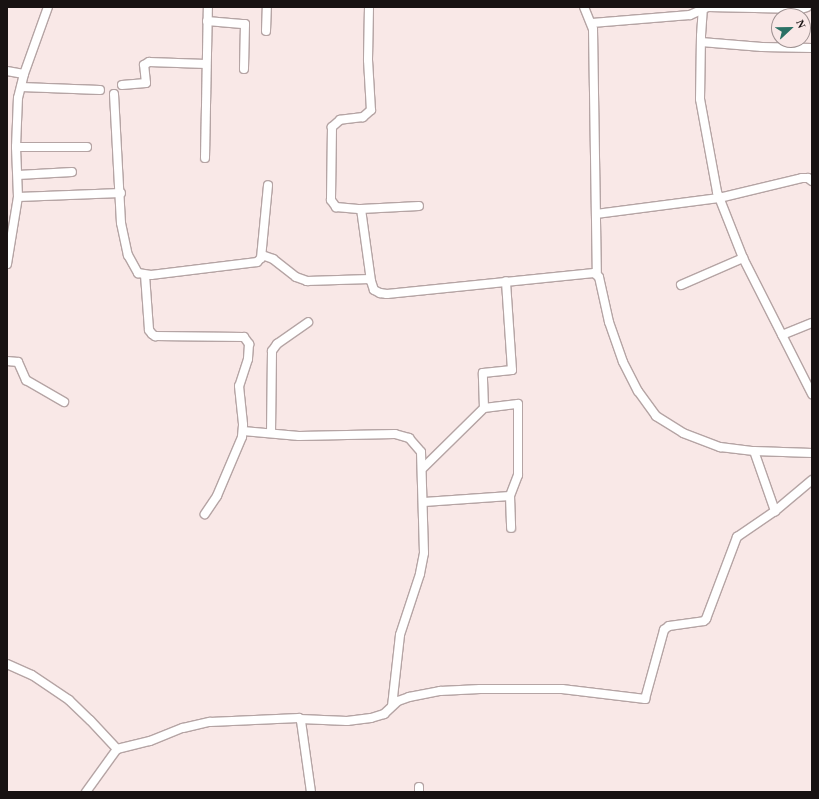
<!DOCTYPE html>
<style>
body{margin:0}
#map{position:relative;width:819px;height:799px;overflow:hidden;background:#f9e8e7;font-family:"Times New Roman",serif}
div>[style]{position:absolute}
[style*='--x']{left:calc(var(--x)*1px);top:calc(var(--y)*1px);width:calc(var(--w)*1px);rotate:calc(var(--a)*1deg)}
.roads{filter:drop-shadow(1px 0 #b5a4a4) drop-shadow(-1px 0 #b5a4a4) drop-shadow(0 1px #b5a4a4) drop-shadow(0 -1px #b5a4a4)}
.street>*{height:8px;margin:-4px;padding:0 4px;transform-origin:4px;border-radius:4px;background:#fff}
span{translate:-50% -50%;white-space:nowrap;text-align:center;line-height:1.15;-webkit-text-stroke:3px #f9e8e7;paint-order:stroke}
.frame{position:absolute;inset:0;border:8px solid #181212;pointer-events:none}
.north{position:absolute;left:771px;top:8px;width:40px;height:40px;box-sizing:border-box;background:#f9e8e7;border:1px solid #9f9292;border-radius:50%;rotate:68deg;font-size:11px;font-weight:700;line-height:16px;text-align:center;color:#181212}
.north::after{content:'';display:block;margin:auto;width:14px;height:18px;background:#2b7165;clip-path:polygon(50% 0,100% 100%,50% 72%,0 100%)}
</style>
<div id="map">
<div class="roads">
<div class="street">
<i style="--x:369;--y:7;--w:53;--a:91.1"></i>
<i style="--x:368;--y:60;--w:50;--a:86.6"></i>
<i style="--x:371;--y:110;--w:11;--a:139"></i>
<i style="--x:363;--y:117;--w:23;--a:173"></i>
<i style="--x:340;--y:120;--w:11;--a:139"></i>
<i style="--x:332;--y:127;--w:73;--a:90.8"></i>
<i style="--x:331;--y:200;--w:9;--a:54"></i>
<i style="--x:336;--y:207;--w:25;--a:5"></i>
<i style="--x:361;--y:209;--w:73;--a:82.1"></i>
<i style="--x:371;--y:281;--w:9;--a:72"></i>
<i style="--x:374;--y:290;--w:7;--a:27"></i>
<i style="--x:380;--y:293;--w:7;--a:8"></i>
<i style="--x:387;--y:294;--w:208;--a:-5.8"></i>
<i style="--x:594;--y:273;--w:6;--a:39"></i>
<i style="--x:599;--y:277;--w:46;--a:77.5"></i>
<i style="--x:609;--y:322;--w:42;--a:70.7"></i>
<i style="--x:623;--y:362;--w:33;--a:63"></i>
<i style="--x:638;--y:391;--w:31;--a:54"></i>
<i style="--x:656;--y:416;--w:32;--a:32"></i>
<i style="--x:683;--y:433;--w:40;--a:21"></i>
<i style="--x:720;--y:447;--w:34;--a:7"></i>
<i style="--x:754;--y:451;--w:58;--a:2"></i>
<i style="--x:584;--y:7;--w:24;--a:68"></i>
<i style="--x:593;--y:29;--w:245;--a:89.1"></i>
<i style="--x:703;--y:7;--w:29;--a:94"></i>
<i style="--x:701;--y:36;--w:63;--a:90.9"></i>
<i style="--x:700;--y:99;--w:95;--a:79.6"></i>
<i style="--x:717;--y:192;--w:71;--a:68.5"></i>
<i style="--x:743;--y:258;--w:153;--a:63.1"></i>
<i style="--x:207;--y:21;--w:38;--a:5"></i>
<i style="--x:245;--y:24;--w:45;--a:91.3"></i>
<i style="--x:592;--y:23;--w:98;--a:-4.7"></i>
<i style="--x:690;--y:15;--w:20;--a:-24"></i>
<i style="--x:708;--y:7;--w:93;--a:1.2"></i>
<i style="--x:801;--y:9;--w:6;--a:-18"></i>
<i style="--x:266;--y:31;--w:24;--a:-88"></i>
<i style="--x:701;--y:42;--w:61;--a:4.7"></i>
<i style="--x:762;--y:47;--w:50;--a:1.1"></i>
<i style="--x:7;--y:71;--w:17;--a:10"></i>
<i style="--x:122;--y:85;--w:24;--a:-5"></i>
<i style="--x:146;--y:83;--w:18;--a:-96"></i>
<i style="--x:144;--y:65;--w:6;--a:-31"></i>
<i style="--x:149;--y:62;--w:57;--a:2"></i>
<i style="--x:21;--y:87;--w:79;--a:2.2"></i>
<i style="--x:114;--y:94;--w:129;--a:86.9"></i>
<i style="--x:121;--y:223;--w:33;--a:78"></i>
<i style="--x:128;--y:255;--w:21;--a:61"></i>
<i style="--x:138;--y:273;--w:13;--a:9"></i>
<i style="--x:151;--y:275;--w:107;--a:-7"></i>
<i style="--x:257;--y:262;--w:6;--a:-45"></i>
<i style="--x:261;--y:258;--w:73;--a:-84.5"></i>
<i style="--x:16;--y:147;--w:71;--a:0"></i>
<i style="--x:205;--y:158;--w:151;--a:-88.9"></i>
<i style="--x:18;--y:175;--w:54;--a:-3.2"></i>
<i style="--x:18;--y:197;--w:103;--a:-2.2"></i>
<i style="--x:361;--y:209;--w:58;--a:-3"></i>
<i style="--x:596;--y:214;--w:124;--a:-7.4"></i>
<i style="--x:719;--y:198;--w:85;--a:-13.5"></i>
<i style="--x:802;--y:178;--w:6;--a:0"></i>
<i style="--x:808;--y:178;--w:5;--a:37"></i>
<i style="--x:262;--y:255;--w:12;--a:20"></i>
<i style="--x:273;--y:259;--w:29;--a:38"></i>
<i style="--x:296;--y:277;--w:12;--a:20"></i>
<i style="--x:307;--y:281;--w:63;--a:-1.8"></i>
<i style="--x:7;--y:264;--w:68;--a:-80.7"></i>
<i style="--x:18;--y:197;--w:50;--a:-92.3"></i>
<i style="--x:16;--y:147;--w:49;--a:-87.7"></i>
<i style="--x:18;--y:98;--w:25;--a:-76"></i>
<i style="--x:24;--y:74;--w:71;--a:-70.3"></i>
<i style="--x:145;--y:275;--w:55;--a:85.8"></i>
<i style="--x:149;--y:330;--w:5;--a:53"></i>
<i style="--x:152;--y:334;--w:4;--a:34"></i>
<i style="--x:155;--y:336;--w:89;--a:0.6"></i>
<i style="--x:244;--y:337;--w:9;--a:54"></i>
<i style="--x:249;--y:344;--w:15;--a:94"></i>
<i style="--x:248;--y:359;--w:28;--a:108"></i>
<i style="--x:239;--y:386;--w:39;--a:84"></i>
<i style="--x:243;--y:425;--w:12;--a:95"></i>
<i style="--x:242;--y:437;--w:64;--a:113"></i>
<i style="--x:217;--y:496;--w:22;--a:124"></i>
<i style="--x:681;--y:285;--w:68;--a:-23.5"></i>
<i style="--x:782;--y:335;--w:32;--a:-22"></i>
<i style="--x:7;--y:361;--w:11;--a:5"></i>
<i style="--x:18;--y:362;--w:20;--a:66"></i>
<i style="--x:26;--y:380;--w:44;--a:30.1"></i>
<i style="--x:484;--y:408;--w:34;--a:-7"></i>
<i style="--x:518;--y:404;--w:71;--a:90"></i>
<i style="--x:518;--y:475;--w:22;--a:111"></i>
<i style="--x:510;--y:496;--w:32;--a:88"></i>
<i style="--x:243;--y:431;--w:56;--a:5.1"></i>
<i style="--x:299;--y:436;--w:96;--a:-1.2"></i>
<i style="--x:395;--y:434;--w:15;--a:16"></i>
<i style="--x:409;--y:438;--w:18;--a:49"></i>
<i style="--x:421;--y:452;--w:101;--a:88.3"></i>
<i style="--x:424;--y:553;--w:21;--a:101"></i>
<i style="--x:420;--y:574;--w:64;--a:108.2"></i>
<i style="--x:400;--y:635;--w:71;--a:96.4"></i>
<i style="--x:271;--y:433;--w:82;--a:-89.3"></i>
<i style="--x:272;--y:351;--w:9;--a:-54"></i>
<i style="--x:277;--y:344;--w:38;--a:-35"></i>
<i style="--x:754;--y:451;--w:64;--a:70.7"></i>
<i style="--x:423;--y:468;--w:86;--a:-44.5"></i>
<i style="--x:484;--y:408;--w:35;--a:-92"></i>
<i style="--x:483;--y:373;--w:29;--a:-6"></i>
<i style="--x:512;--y:370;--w:89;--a:-93.9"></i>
<i style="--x:424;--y:502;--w:86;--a:-4"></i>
<i style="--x:7;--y:664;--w:27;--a:24"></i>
<i style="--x:32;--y:675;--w:45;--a:34"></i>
<i style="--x:69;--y:700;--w:29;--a:44"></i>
<i style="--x:90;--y:720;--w:40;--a:47"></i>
<i style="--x:117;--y:749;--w:34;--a:-14"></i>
<i style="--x:150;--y:741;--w:35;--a:-22"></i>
<i style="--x:183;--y:728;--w:28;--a:-13"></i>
<i style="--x:210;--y:722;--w:89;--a:-2.6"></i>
<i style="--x:299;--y:718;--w:4;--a:56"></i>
<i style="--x:301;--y:721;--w:72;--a:82"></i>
<i style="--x:300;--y:719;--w:47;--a:2.4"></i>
<i style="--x:347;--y:721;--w:24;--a:-7"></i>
<i style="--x:371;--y:718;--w:14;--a:-17"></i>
<i style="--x:384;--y:714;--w:19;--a:-43"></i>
<i style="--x:398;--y:701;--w:12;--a:-20"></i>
<i style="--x:409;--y:697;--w:32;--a:-11"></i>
<i style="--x:440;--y:691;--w:40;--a:-2.9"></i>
<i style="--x:480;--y:689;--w:82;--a:0"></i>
<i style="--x:562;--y:689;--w:84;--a:6.9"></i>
<i style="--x:645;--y:699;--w:72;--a:-74.6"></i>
<i style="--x:664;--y:630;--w:6;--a:-39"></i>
<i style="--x:669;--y:626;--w:35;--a:-8"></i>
<i style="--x:704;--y:621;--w:3;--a:-45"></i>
<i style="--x:706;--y:619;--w:88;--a:-69.3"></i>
<i style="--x:737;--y:537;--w:46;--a:-34.4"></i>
<i style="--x:775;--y:511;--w:48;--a:-40"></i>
<i style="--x:86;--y:792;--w:53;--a:-54.2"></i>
<i style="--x:419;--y:792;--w:5;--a:-90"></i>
</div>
</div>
<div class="frame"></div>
<div class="north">N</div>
</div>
